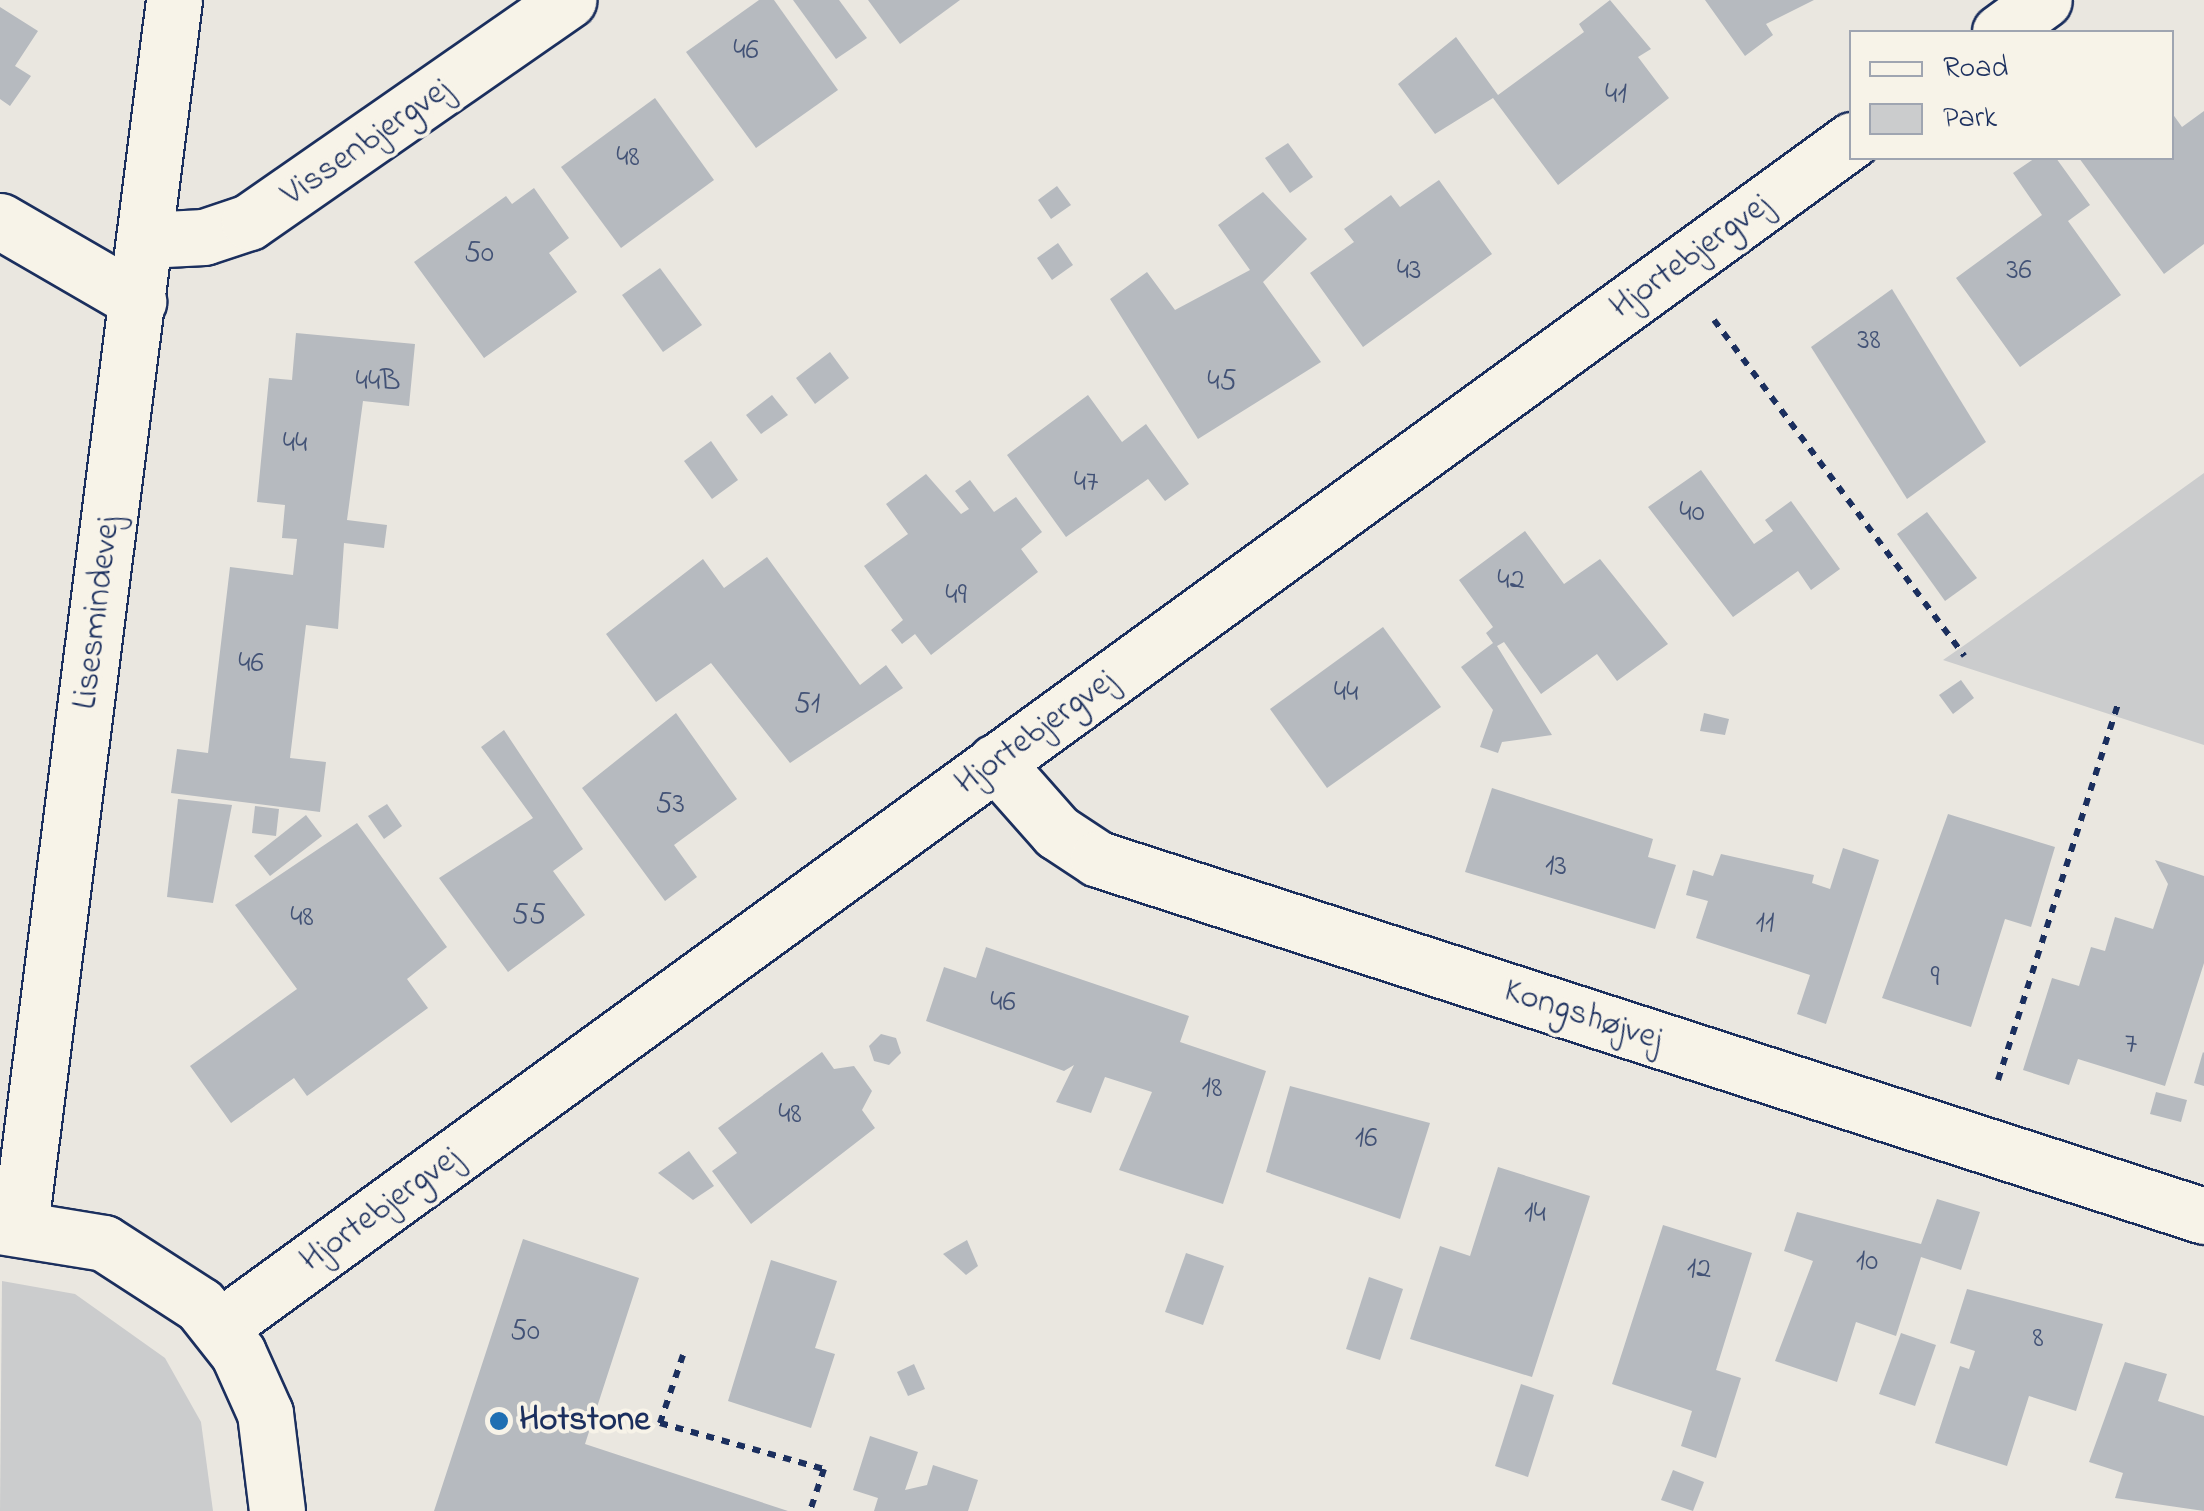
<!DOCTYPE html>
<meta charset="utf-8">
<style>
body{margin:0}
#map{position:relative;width:2204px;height:1511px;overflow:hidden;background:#eae7e0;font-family:"Indie Flower",sans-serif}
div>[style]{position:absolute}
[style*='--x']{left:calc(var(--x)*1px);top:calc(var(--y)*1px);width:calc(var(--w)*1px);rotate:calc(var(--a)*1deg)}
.green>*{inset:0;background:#cbcccd}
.building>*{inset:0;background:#b6babf}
.path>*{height:6px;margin-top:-3px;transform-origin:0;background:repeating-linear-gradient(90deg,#1b2f5e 0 8px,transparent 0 16px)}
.roads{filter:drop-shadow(2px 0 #1b2f5e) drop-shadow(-2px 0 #1b2f5e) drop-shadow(0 2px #1b2f5e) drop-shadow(0 -2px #1b2f5e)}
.street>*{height:55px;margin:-27.5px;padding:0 27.5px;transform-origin:27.5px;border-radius:27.5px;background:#f7f3e8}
.secondary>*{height:55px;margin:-27.5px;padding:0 27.5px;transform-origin:27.5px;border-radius:27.5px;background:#f7f3e8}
.dots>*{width:28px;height:28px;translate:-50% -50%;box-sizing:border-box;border:5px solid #f7f3e8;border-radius:50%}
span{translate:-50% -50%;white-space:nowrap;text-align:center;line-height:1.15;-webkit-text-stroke:8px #f7f3e8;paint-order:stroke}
.number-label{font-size:30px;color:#425276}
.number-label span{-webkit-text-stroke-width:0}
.street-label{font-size:35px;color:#1b2f5e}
.poi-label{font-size:35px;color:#1b2f5e;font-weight:700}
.left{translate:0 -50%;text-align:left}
.legend{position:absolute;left:1849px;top:30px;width:325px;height:130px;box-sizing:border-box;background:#f7f3e8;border:2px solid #9fa5b1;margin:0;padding:12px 18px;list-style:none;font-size:30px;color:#1b2f5e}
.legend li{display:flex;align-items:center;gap:20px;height:50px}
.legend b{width:50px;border:2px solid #9fa5b1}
</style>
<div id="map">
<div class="green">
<i style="clip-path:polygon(2204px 473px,2204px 745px,1943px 660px,1969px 642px)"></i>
<i style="clip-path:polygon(2px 1281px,75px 1294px,165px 1358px,201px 1422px,213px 1511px,0 1511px)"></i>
</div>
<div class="building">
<i style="clip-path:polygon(759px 0,774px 0,838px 90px,756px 148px,686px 52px)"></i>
<i style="clip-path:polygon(793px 0,839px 0,867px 38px,836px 59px)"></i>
<i style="clip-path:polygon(868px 0,960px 0,900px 44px)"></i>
<i style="clip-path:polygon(1610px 0,1651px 49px,1638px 57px,1669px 98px,1558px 185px,1493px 98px,1435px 134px,1398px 84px,1456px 37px,1498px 95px,1584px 32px,1579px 24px)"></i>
<i style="clip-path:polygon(1705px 0,1814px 0,1766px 24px,1773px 35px,1745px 56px)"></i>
<i style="clip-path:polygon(0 7px,38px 31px,15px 66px,31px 76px,10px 106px,0 99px)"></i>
<i style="clip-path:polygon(655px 98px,714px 180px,621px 248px,561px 167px)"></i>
<i style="clip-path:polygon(2204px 111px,2204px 244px,2164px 274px,2079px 158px,2172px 158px,2172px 113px,2182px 127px)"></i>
<i style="clip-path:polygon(1288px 143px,1313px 177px,1290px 193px,1265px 158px)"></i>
<i style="clip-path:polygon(2035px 158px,2056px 158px,2090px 205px,2068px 221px,2121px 295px,2020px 367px,1956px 278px,2042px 215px,2013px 173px)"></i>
<i style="clip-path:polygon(1439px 180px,1492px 254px,1363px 347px,1310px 273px,1354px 242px,1344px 229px,1391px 195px,1400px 207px)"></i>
<i style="clip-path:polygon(1057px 186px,1071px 205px,1051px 219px,1038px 200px)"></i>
<i style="clip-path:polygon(534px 188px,569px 238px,549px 253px,577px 292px,484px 358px,414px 262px,506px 196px,512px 204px)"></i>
<i style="clip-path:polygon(1263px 192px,1307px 239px,1263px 282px,1321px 362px,1198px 439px,1110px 299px,1147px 272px,1175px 310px,1250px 270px,1218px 225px)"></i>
<i style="clip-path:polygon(1058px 243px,1073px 265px,1052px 280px,1037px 258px)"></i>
<i style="clip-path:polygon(660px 268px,702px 325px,663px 352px,622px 295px)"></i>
<i style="clip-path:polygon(1892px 289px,1986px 442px,1907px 499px,1811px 347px)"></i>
<i style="clip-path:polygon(296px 333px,415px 344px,409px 406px,363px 401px,347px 520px,387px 525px,384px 548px,344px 543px,338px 629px,306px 625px,290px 758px,326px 762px,320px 812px,171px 793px,177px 749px,208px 753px,230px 567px,293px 575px,297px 539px,282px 538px,285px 505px,257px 502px,269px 378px,292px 380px)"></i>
<i style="clip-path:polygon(830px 352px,849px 378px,815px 404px,796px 378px)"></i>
<i style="clip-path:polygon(772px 395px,788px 415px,761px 434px,746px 415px)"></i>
<i style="clip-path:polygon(1088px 395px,1122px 442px,1146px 424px,1189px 484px,1165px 501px,1148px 479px,1066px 537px,1007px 455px)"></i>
<i style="clip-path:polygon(711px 441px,738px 480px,712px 499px,684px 461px)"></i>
<i style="clip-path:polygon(1701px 470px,1754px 544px,1773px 531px,1765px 520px,1791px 501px,1840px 569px,1811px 590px,1798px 571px,1733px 617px,1648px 507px)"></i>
<i style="clip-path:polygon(926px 474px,961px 514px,969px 509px,955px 491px,970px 480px,994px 512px,1016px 497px,1042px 532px,1021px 549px,1038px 572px,931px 655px,915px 634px,902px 644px,891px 630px,903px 620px,864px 566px,908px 534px,886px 504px)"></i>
<i style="clip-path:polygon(1927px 512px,1977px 578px,1945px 601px,1897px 534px)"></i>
<i style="clip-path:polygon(1525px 531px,1564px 584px,1600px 559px,1668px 644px,1617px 681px,1597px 654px,1541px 694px,1504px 642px,1497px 646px,1552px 735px,1502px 742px,1498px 753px,1480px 747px,1493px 710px,1461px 667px,1493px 643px,1486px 633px,1493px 627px,1459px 580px)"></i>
<i style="clip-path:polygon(767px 557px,860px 685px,886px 665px,903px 688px,790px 763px,711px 663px,656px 702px,606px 634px,703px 559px,724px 588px)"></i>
<i style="clip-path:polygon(1383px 627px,1441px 707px,1327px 788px,1270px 709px)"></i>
<i style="clip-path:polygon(1961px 680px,1974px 698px,1953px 714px,1939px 695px)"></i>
<i style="clip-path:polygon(676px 713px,737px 799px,674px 845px,697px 877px,665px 901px,582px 788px)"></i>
<i style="clip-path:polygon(1704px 713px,1729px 719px,1725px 735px,1700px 731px)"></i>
<i style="clip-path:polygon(504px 730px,583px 849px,553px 871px,585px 915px,508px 972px,439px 878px,533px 818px,481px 747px)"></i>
<i style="clip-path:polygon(1492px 788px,1653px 839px,1648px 857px,1676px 865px,1655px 929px,1465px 872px)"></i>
<i style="clip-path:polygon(178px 799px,232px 805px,213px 903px,167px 897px)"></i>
<i style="clip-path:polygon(387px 804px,402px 826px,384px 839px,368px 816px)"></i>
<i style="clip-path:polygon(255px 806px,279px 809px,276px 836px,252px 833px)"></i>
<i style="clip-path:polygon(1948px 814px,2055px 847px,2031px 927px,2005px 919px,1971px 1027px,1882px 998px)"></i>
<i style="clip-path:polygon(306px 815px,322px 836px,270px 876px,254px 856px)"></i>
<i style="clip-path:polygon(357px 823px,447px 947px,407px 979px,428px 1008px,307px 1096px,294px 1078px,231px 1123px,190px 1066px,297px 989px,235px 905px)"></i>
<i style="clip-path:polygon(1843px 848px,1879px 860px,1826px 1024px,1797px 1014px,1810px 975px,1696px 938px,1708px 901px,1686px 895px,1693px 870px,1713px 876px,1721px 854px,1814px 875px,1812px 883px,1830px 889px)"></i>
<i style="clip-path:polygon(2155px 860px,2204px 876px,2204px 963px,2165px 1086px,2078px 1059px,2069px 1085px,2023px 1070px,2052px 978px,2079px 986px,2091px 947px,2105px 951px,2115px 917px,2153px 929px,2168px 884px)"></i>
<i style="clip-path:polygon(986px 947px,1189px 1016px,1180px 1042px,1266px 1071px,1223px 1204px,1119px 1170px,1152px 1092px,1105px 1077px,1091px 1113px,1056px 1102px,1074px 1065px,1064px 1071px,926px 1021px,944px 967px,976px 978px)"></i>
<i style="clip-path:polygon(881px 1034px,896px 1038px,901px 1053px,889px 1065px,874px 1061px,869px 1046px)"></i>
<i style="clip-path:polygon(822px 1052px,834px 1069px,854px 1066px,872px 1091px,862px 1110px,875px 1128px,751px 1224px,712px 1171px,737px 1153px,718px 1128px)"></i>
<i style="clip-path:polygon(2203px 1052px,2204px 1053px,2204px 1086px,2194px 1083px)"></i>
<i style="clip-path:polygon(1290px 1086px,1430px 1123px,1400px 1219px,1266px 1172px)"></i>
<i style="clip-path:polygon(2156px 1092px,2187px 1100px,2181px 1122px,2150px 1114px)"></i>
<i style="clip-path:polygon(689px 1151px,714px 1186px,693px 1200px,658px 1173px)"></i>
<i style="clip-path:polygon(1498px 1167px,1590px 1196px,1532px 1377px,1410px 1339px,1440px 1246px,1470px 1256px)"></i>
<i style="clip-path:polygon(1937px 1199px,1980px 1212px,1961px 1270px,1921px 1257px,1896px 1336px,1856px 1322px,1837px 1382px,1775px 1361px,1813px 1261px,1784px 1251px,1797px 1212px,1921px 1244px)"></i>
<i style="clip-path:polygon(1663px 1225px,1752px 1253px,1716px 1370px,1741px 1378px,1716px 1458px,1681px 1446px,1692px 1411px,1612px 1384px)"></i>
<i style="clip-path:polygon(523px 1239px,639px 1278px,585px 1444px,788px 1511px,434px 1511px)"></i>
<i style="clip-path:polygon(967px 1240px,978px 1266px,966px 1275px,943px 1254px)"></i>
<i style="clip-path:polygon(1186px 1253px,1224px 1266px,1203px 1325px,1165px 1312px)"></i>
<i style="clip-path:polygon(771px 1260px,837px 1281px,815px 1348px,835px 1354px,811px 1428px,728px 1401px)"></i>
<i style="clip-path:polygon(1369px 1277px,1403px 1289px,1380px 1360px,1346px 1349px)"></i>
<i style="clip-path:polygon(1967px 1289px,2103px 1324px,2076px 1411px,2029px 1396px,2007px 1466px,1935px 1443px,1960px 1366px,1969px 1369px,1975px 1351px,1950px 1343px)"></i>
<i style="clip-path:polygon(1901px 1333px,1936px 1345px,1915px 1406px,1879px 1394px)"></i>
<i style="clip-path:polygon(2125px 1362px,2167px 1374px,2158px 1401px,2204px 1416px,2204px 1511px,2115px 1498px,2123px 1473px,2089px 1462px)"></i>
<i style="clip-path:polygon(914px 1364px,925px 1389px,908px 1396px,897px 1372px)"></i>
<i style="clip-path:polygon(1521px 1384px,1554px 1395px,1528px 1477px,1495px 1466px)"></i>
<i style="clip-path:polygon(870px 1436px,918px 1452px,905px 1490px,927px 1485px,933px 1465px,978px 1480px,968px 1511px,874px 1511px,878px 1498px,853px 1490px)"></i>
<i style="clip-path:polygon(1673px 1470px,1704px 1482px,1693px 1511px,1661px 1500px)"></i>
</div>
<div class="path">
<i style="--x:1714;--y:320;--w:419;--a:53.3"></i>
<i style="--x:1998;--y:1080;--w:394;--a:-72.3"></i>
<i style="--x:683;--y:1355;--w:72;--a:108.7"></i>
<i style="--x:660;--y:1423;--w:170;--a:15.7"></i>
<i style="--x:824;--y:1469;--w:44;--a:108.4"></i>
</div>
<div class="roads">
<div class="street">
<i style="--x:2000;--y:32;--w:54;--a:-36"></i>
<i style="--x:0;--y:221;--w:160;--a:30.1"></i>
<i style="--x:146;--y:240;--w:58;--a:-3"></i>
<i style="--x:204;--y:237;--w:47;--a:-18.4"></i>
<i style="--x:249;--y:222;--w:389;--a:-34.8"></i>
<i style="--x:995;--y:762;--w:94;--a:48.5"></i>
<i style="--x:1057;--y:832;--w:49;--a:33.4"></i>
<i style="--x:1098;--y:859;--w:1162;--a:17.89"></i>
<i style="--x:20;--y:1226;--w:1236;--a:-82.84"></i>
<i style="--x:220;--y:1327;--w:2018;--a:-36.03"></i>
</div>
<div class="secondary">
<i style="--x:0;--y:1226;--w:105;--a:9.3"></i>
<i style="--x:104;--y:1243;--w:114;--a:32.9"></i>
<i style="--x:200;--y:1305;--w:61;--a:51.6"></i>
<i style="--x:238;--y:1353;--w:66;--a:65.8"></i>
<i style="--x:265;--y:1413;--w:99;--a:83"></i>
</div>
</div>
<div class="dots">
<i style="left:499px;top:1421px;background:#1f6fb2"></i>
</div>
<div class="number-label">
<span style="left:746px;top:51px">46</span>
<span style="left:1616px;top:95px">41</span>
<span style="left:628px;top:158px">48</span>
<span style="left:479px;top:254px">50</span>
<span style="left:1409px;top:271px">43</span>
<span style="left:2019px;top:271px">36</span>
<span style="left:1869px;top:341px">38</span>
<span style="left:378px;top:382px">44B</span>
<span style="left:1222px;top:382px">45</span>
<span style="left:295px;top:444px">44</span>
<span style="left:1086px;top:483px">47</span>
<span style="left:1692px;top:513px">40</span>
<span style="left:1511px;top:581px">42</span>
<span style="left:956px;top:596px">49</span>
<span style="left:251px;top:664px">46</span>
<span style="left:1346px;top:693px">44</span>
<span style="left:807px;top:705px">51</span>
<span style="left:670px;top:805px">53</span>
<span style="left:1556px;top:867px">13</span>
<span style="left:529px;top:916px">55</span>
<span style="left:302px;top:918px">48</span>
<span style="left:1765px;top:924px">11</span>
<span style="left:1935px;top:978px">9</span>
<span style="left:1003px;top:1003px">46</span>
<span style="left:2131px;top:1045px">7</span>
<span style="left:1212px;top:1089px">18</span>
<span style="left:790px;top:1115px">48</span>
<span style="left:1366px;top:1139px">16</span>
<span style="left:1535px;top:1214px">14</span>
<span style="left:1867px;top:1262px">10</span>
<span style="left:1699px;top:1270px">12</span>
<span style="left:525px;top:1332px">50</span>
<span style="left:2038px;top:1339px">8</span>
</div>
<div class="street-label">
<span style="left:367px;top:143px;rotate:-35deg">Vissenbjergvej</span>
<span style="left:1691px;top:257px;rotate:-36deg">Hjortebjergvej</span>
<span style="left:98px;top:613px;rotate:-83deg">Lisesmindevej</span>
<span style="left:1036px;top:733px;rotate:-36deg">Hjortebjergvej</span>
<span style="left:1583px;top:1016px;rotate:18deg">Kongshøjvej</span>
<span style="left:381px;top:1210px;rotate:-36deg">Hjortebjergvej</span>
</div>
<div class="poi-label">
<span class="left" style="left:519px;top:1421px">Hotstone</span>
</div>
<ul class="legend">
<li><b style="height:12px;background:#f7f3e8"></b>Road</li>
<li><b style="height:28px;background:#cbcccd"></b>Park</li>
</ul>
</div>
